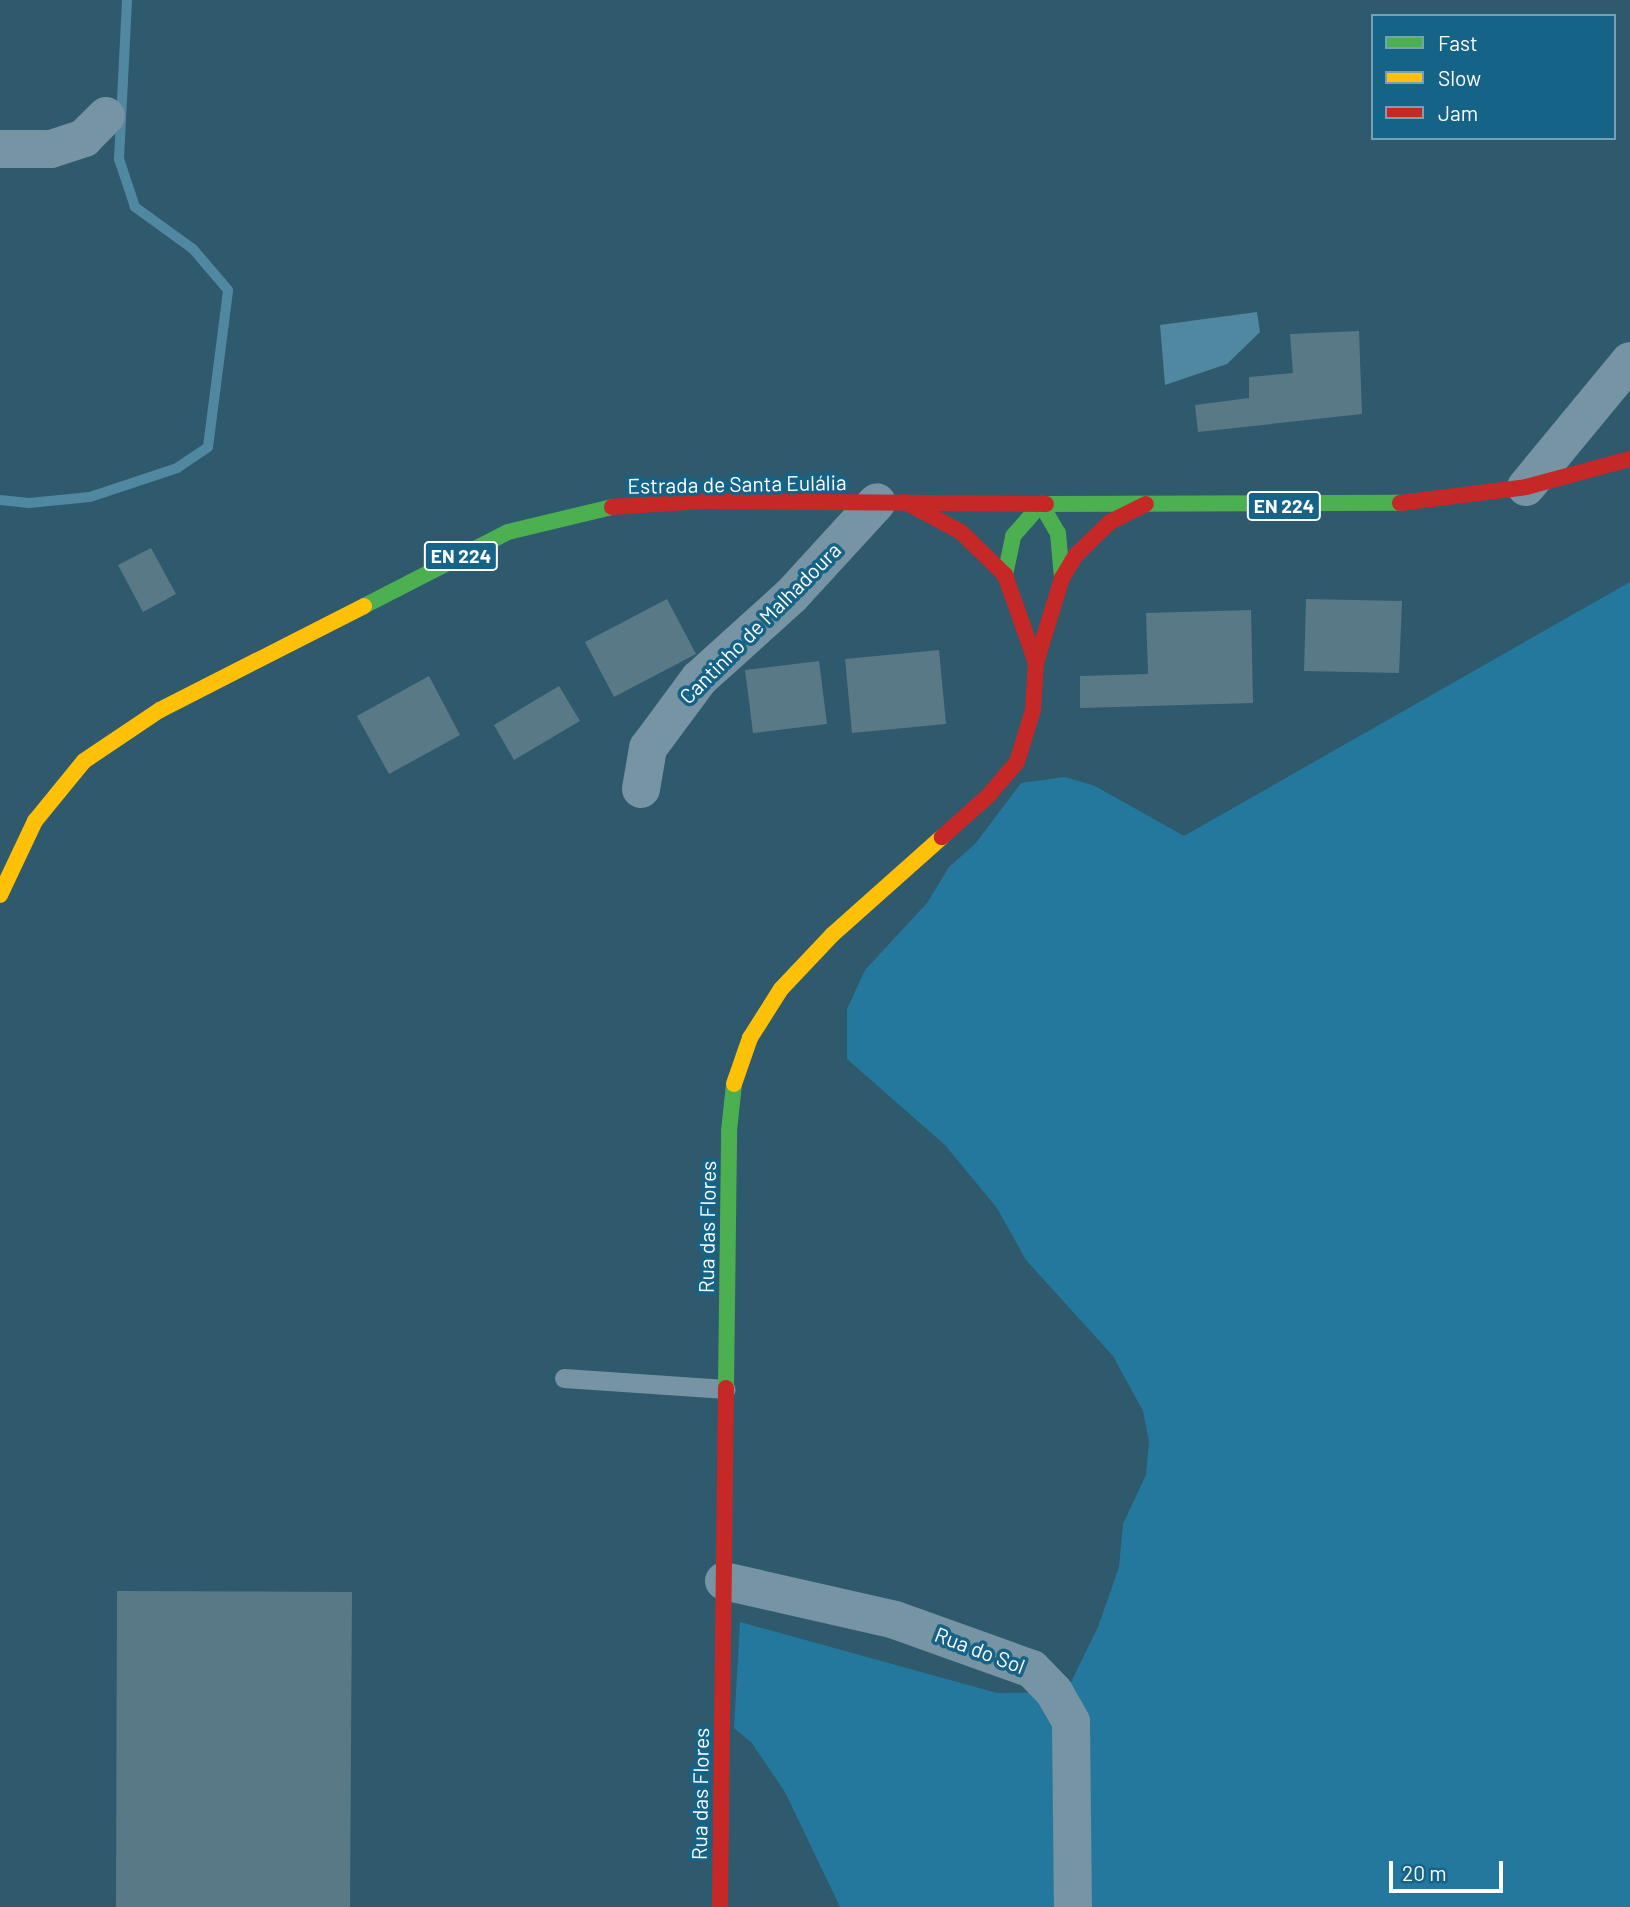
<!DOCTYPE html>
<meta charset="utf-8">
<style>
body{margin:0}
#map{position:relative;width:1630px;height:1907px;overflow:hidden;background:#2f596d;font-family:Barlow,sans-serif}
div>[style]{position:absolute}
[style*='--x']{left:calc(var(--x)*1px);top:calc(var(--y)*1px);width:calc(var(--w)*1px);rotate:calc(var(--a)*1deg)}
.green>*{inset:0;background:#25789d}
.water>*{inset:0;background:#5088a2}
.stream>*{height:10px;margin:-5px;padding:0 5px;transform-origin:5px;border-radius:5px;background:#5088a2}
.building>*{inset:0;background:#597987}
.lane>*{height:19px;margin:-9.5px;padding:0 9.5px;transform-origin:9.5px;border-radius:9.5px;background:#7694a3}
.street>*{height:38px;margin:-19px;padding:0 19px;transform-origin:19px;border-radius:19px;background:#7694a3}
.fast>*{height:16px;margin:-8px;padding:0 8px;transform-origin:8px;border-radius:8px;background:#4caf50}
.slow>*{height:16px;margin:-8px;padding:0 8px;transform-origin:8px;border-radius:8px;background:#ffc107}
.jam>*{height:16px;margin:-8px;padding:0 8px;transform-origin:8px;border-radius:8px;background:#c62828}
span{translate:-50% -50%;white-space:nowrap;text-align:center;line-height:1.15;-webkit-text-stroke:7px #156387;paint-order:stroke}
.shield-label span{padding:2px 5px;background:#156387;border:2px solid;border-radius:5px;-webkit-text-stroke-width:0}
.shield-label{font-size:19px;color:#fff;font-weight:700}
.street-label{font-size:21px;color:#fff}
.legend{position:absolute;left:1371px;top:14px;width:245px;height:126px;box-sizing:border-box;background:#156387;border:2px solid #73a1b7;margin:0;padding:9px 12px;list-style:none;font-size:21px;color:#fff}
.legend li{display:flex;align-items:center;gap:14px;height:35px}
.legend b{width:35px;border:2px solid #73a1b7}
.scale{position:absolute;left:1389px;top:1861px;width:114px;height:32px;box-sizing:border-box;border:4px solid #fff;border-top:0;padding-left:9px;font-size:21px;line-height:24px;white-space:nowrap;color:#fff;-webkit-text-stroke:5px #156387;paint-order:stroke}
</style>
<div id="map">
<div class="green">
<i style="clip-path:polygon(1630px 582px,1630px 1907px,840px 1907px,785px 1792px,751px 1742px,734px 1728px,740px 1622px,997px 1693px,1054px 1692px,1071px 1682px,1098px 1627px,1119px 1567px,1123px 1524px,1146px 1475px,1149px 1442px,1143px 1411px,1113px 1356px,1026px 1260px,997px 1208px,945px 1145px,847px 1059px,847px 1009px,865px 970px,927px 903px,949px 867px,975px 844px,1021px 783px,1065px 777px,1095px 786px,1184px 836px)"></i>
</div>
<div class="water">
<i style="clip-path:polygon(1257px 312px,1260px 332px,1227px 364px,1165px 385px,1160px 325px)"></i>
</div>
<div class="stream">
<i style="--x:0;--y:500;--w:29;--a:6"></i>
<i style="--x:29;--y:503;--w:61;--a:-5.6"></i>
<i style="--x:90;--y:497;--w:92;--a:-18.4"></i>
<i style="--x:177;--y:468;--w:37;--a:-34"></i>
<i style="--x:208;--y:447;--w:158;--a:-82.7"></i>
<i style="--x:228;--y:290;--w:54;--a:-130.5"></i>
<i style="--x:193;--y:249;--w:72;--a:-144.1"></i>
<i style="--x:135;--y:207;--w:51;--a:-108.4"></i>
<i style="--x:119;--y:159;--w:159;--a:-87.1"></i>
</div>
<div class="building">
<i style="clip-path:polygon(1359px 331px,1362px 414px,1198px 432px,1195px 405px,1249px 398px,1249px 377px,1293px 373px,1290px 334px)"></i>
<i style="clip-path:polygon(151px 548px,176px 594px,143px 612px,118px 565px)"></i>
<i style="clip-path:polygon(667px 599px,696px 654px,614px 697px,585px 642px)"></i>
<i style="clip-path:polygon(1306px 599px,1402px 601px,1399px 673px,1304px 671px)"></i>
<i style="clip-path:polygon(1251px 610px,1253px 703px,1080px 708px,1080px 676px,1148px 674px,1146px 613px)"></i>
<i style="clip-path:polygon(939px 650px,946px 724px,852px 733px,845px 659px)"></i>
<i style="clip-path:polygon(819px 661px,827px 724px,753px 733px,745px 670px)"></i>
<i style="clip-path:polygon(429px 676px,460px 735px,389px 774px,357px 716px)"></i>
<i style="clip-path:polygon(559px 686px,580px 721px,514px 760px,494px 725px)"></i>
<i style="clip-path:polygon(117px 1591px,352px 1592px,350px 1907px,116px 1907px)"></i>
</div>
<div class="lane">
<i style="--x:564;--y:1378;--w:162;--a:3.9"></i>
</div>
<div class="street">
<i style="--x:0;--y:149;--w:51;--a:0"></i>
<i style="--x:51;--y:149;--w:35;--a:-18"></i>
<i style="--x:84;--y:138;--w:31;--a:-45"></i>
<i style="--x:1526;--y:487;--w:163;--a:-50.5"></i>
<i style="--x:641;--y:789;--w:42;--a:-80.3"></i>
<i style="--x:648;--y:748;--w:86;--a:-53.5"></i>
<i style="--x:699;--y:679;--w:124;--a:-42.1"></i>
<i style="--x:791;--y:596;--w:127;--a:-47.5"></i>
<i style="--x:724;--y:1581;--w:175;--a:12.8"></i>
<i style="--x:895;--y:1620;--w:145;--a:19.7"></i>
<i style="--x:1032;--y:1669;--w:32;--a:46"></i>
<i style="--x:1054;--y:1692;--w:34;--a:60"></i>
<i style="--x:1071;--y:1722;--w:185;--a:89.4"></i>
</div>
<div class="fast">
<i style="--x:1046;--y:504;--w:354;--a:-0.2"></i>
<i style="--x:1005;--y:575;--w:40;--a:-78"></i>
<i style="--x:1013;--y:536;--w:43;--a:-48.8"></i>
<i style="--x:1041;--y:504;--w:34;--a:60"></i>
<i style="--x:1058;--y:533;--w:45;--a:84.9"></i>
<i style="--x:364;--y:606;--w:162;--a:-27.2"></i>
<i style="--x:508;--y:532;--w:107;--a:-13.5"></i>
<i style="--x:726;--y:1388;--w:257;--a:-89.3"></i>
<i style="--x:729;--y:1131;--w:47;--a:-83.9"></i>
</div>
<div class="slow">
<i style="--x:0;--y:895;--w:82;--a:-64.7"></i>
<i style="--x:35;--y:821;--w:77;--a:-50.8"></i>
<i style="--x:84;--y:761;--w:92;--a:-33.9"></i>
<i style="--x:160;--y:710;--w:229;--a:-27"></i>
<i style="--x:734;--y:1084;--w:49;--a:-70.8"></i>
<i style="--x:750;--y:1038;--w:58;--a:-57.7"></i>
<i style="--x:781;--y:989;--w:74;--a:-46.6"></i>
<i style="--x:832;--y:935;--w:147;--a:-41.7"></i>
</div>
<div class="jam">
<i style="--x:905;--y:502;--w:64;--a:28.2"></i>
<i style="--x:961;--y:532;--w:62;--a:44.3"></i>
<i style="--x:1005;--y:575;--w:93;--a:70.6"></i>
<i style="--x:1036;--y:663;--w:47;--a:93.7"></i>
<i style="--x:1033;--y:710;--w:54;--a:107.1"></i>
<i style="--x:1017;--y:762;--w:45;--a:130.5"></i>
<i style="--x:988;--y:796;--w:62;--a:138.3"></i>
<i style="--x:1400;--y:503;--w:127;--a:-7.2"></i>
<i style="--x:1526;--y:487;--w:108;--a:-15.1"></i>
<i style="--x:612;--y:507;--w:89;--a:-3.9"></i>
<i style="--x:701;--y:501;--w:345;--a:0.5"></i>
<i style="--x:1036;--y:663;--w:89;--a:-73"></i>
<i style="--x:1062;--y:578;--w:27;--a:-59"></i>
<i style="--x:1076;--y:555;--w:47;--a:-44.1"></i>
<i style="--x:1110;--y:522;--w:40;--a:-26.6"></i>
<i style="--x:720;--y:1907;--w:519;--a:-89.34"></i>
</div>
<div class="shield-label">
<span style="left:1284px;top:506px">EN 224</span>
<span style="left:461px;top:556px">EN 224</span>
</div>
<div class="street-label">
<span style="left:737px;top:484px;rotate:-1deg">Estrada de Santa Eulália</span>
<span style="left:760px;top:623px;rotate:-45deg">Cantinho de Malhadoura</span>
<span style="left:707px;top:1227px;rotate:-89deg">Rua das Flores</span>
<span style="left:980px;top:1650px;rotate:21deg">Rua do Sol</span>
<span style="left:700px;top:1794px;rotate:-89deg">Rua das Flores</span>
</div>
<ul class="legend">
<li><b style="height:9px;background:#4caf50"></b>Fast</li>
<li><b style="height:9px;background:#ffc107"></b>Slow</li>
<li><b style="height:9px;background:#c62828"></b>Jam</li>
</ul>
<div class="scale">20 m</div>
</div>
